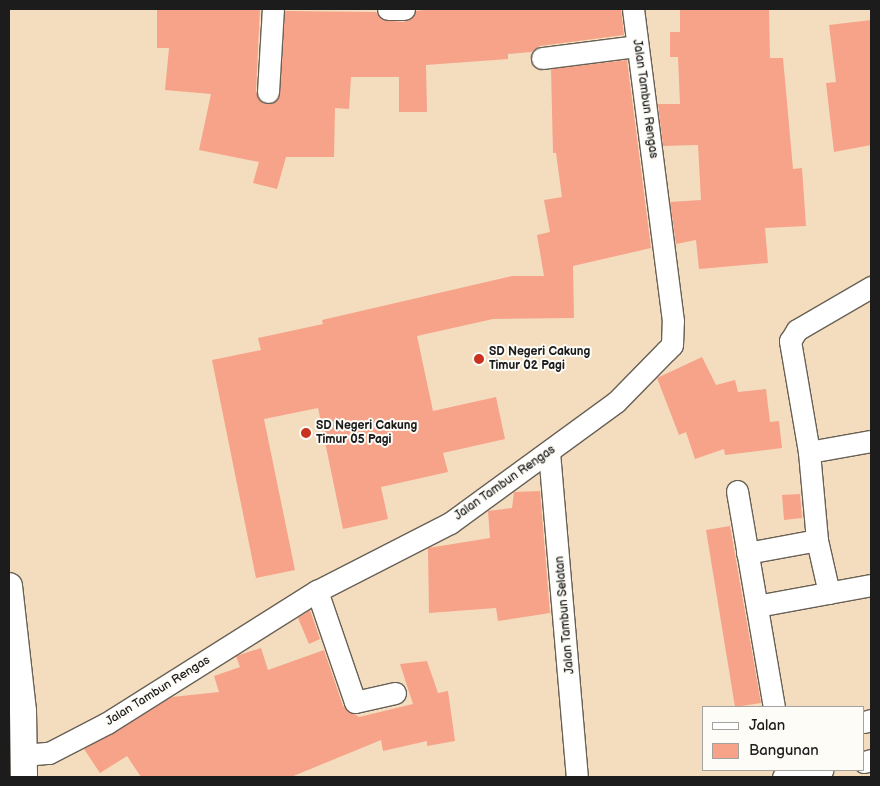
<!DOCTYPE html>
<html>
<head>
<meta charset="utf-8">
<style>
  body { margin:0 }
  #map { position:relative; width:880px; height:786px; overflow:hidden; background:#f4ddbf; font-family:"Balsamiq Sans",sans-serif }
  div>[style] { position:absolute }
  .building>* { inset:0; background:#f6a389 }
  .roads { filter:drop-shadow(1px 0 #686055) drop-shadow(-1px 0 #686055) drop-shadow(0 1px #686055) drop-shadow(0 -1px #686055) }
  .minor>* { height:21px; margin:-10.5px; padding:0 10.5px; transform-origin:10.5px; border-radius:10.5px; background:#fff }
  .tertiary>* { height:26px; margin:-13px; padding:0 13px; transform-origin:13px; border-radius:13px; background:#fff }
  .dots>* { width:14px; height:14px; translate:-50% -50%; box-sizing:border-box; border:2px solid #fdfcf7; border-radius:50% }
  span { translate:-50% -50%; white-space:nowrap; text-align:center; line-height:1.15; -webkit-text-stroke:4px #fdfcf7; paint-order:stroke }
  .street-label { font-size:12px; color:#1c1c1c }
  .poi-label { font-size:12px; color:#1c1c1c; font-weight:700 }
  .left { translate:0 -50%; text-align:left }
  .frame { position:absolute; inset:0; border:10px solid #1c1c1c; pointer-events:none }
  .legend { position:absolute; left:702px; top:706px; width:162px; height:65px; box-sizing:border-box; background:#fdfcf7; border:1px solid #a3a29f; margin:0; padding:6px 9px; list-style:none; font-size:15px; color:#1c1c1c }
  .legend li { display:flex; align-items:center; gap:10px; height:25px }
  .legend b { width:25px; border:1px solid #a3a29f }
</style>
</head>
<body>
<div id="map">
  <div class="building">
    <i style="clip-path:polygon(157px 9px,260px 9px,256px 91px,267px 104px,280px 93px,285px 11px,376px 12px,382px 20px,404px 22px,416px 11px,431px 9px,621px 9px,624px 35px,540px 46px,531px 52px,508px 54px,508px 59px,426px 65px,427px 112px,399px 112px,399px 77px,351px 77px,349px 109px,335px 108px,334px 157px,286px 157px,277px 189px,253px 183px,259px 162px,199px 150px,211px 94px,165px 90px,169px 48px,157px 48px)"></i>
    <i style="clip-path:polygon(680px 9px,769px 9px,770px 58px,783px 58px,793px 169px,802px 168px,806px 226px,765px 228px,768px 263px,699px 269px,696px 240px,676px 244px,670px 202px,701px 200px,698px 145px,663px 146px,658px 104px,680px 104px,678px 57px,670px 57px,670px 32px,680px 32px)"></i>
    <i style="clip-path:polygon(871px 20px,871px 145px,834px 152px,826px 83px,836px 82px,829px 25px)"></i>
    <i style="clip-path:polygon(627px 60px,651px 248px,573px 266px,574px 318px,493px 319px,417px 336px,433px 411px,496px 397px,505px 439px,443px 453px,448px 472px,381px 487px,388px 519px,343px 529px,318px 408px,264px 419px,295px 570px,256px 578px,212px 360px,261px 350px,258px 338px,323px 324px,322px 320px,512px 276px,544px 276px,537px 235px,550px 232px,544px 200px,562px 197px,556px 153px,553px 153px,551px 69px)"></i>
    <i style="clip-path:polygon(702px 357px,716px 385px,735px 380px,738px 392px,766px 389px,770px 422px,779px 421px,782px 448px,725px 455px,724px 449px,695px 459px,686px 432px,679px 435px,657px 378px)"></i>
    <i style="clip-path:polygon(540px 491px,550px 613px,498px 621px,496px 608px,429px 613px,428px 548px,490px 538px,488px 511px,512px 508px,514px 492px)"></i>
    <i style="clip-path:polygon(800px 494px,802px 518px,784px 520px,782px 495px)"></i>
    <i style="clip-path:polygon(730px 526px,761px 703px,735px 707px,706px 530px)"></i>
    <i style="clip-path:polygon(310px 610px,320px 639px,309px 644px,298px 618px)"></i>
    <i style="clip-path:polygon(261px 648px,268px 670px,324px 650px,343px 706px,359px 717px,413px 704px,400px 664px,427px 661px,438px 693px,448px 691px,455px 741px,427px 746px,427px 741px,383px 751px,381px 740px,291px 777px,141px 777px,127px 756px,100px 773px,84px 749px,172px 697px,219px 692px,214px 676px,240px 667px,236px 656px)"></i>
  </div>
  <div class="roads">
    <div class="minor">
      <i style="left:388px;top:9px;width:16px"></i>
      <i style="left:542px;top:58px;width:96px;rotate:-7.2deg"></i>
      <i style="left:268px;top:92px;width:83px;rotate:-86.6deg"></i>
      <i style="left:549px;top:452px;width:326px;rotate:85.1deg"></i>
      <i style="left:809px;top:452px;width:63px;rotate:-10.1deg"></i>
      <i style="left:737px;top:491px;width:219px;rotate:80.3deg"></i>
      <i style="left:747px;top:553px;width:71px;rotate:-10.5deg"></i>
      <i style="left:317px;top:591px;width:117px;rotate:71.1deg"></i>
      <i style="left:355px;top:702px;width:41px;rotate:-12.7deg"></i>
      <i style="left:829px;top:593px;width:54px;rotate:-102.8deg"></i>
      <i style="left:817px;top:540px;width:88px;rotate:-95.2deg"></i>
      <i style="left:809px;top:452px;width:113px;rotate:-99.7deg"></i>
      <i style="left:790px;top:341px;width:13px;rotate:-58deg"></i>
      <i style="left:797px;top:330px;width:86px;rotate:-30.2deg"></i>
      <i style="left:757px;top:606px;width:116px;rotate:-10.4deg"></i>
      <i style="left:864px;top:722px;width:7px;rotate:-16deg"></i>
      <i style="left:24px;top:755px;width:25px;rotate:-5deg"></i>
      <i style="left:49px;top:753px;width:65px;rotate:-27.3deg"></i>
      <i style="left:107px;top:723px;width:248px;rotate:-32.2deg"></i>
      <i style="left:317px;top:591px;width:149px;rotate:-27.1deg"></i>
      <i style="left:450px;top:523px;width:205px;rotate:-36.1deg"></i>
      <i style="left:616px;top:402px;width:71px;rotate:-45.6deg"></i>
      <i style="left:666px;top:351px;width:8px;rotate:-45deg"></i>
      <i style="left:672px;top:345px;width:24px;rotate:-88deg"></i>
      <i style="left:673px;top:321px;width:315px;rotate:-97.3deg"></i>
      <i style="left:864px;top:762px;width:7px;rotate:-16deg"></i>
      <i style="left:783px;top:777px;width:40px;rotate:-10deg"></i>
    </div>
    <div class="tertiary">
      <i style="left:9px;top:586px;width:126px;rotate:83.6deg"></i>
      <i style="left:23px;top:711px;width:66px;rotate:89.1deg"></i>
    </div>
  </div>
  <div class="dots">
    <i style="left:479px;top:359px;background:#c8321e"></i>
    <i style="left:306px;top:433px;background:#c8321e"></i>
  </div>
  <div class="street-label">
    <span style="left:645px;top:99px;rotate:82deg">Jalan Tambun Rengas</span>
    <span style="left:505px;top:483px;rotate:-35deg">Jalan Tambun Rengas</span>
    <span style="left:565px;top:615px;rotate:-95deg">Jalan Tambun Selatan</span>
    <span style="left:158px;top:691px;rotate:-32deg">Jalan Tambun Rengas</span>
  </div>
  <div class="poi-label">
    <span class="left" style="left:489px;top:359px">SD Negeri Cakung<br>Timur 02 Pagi</span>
    <span class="left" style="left:316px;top:433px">SD Negeri Cakung<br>Timur 05 Pagi</span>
  </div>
  <div class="frame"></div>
  <ul class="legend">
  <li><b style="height:6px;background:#fff"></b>Jalan</li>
  <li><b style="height:14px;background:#f6a389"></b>Bangunan</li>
  </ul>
</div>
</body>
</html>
